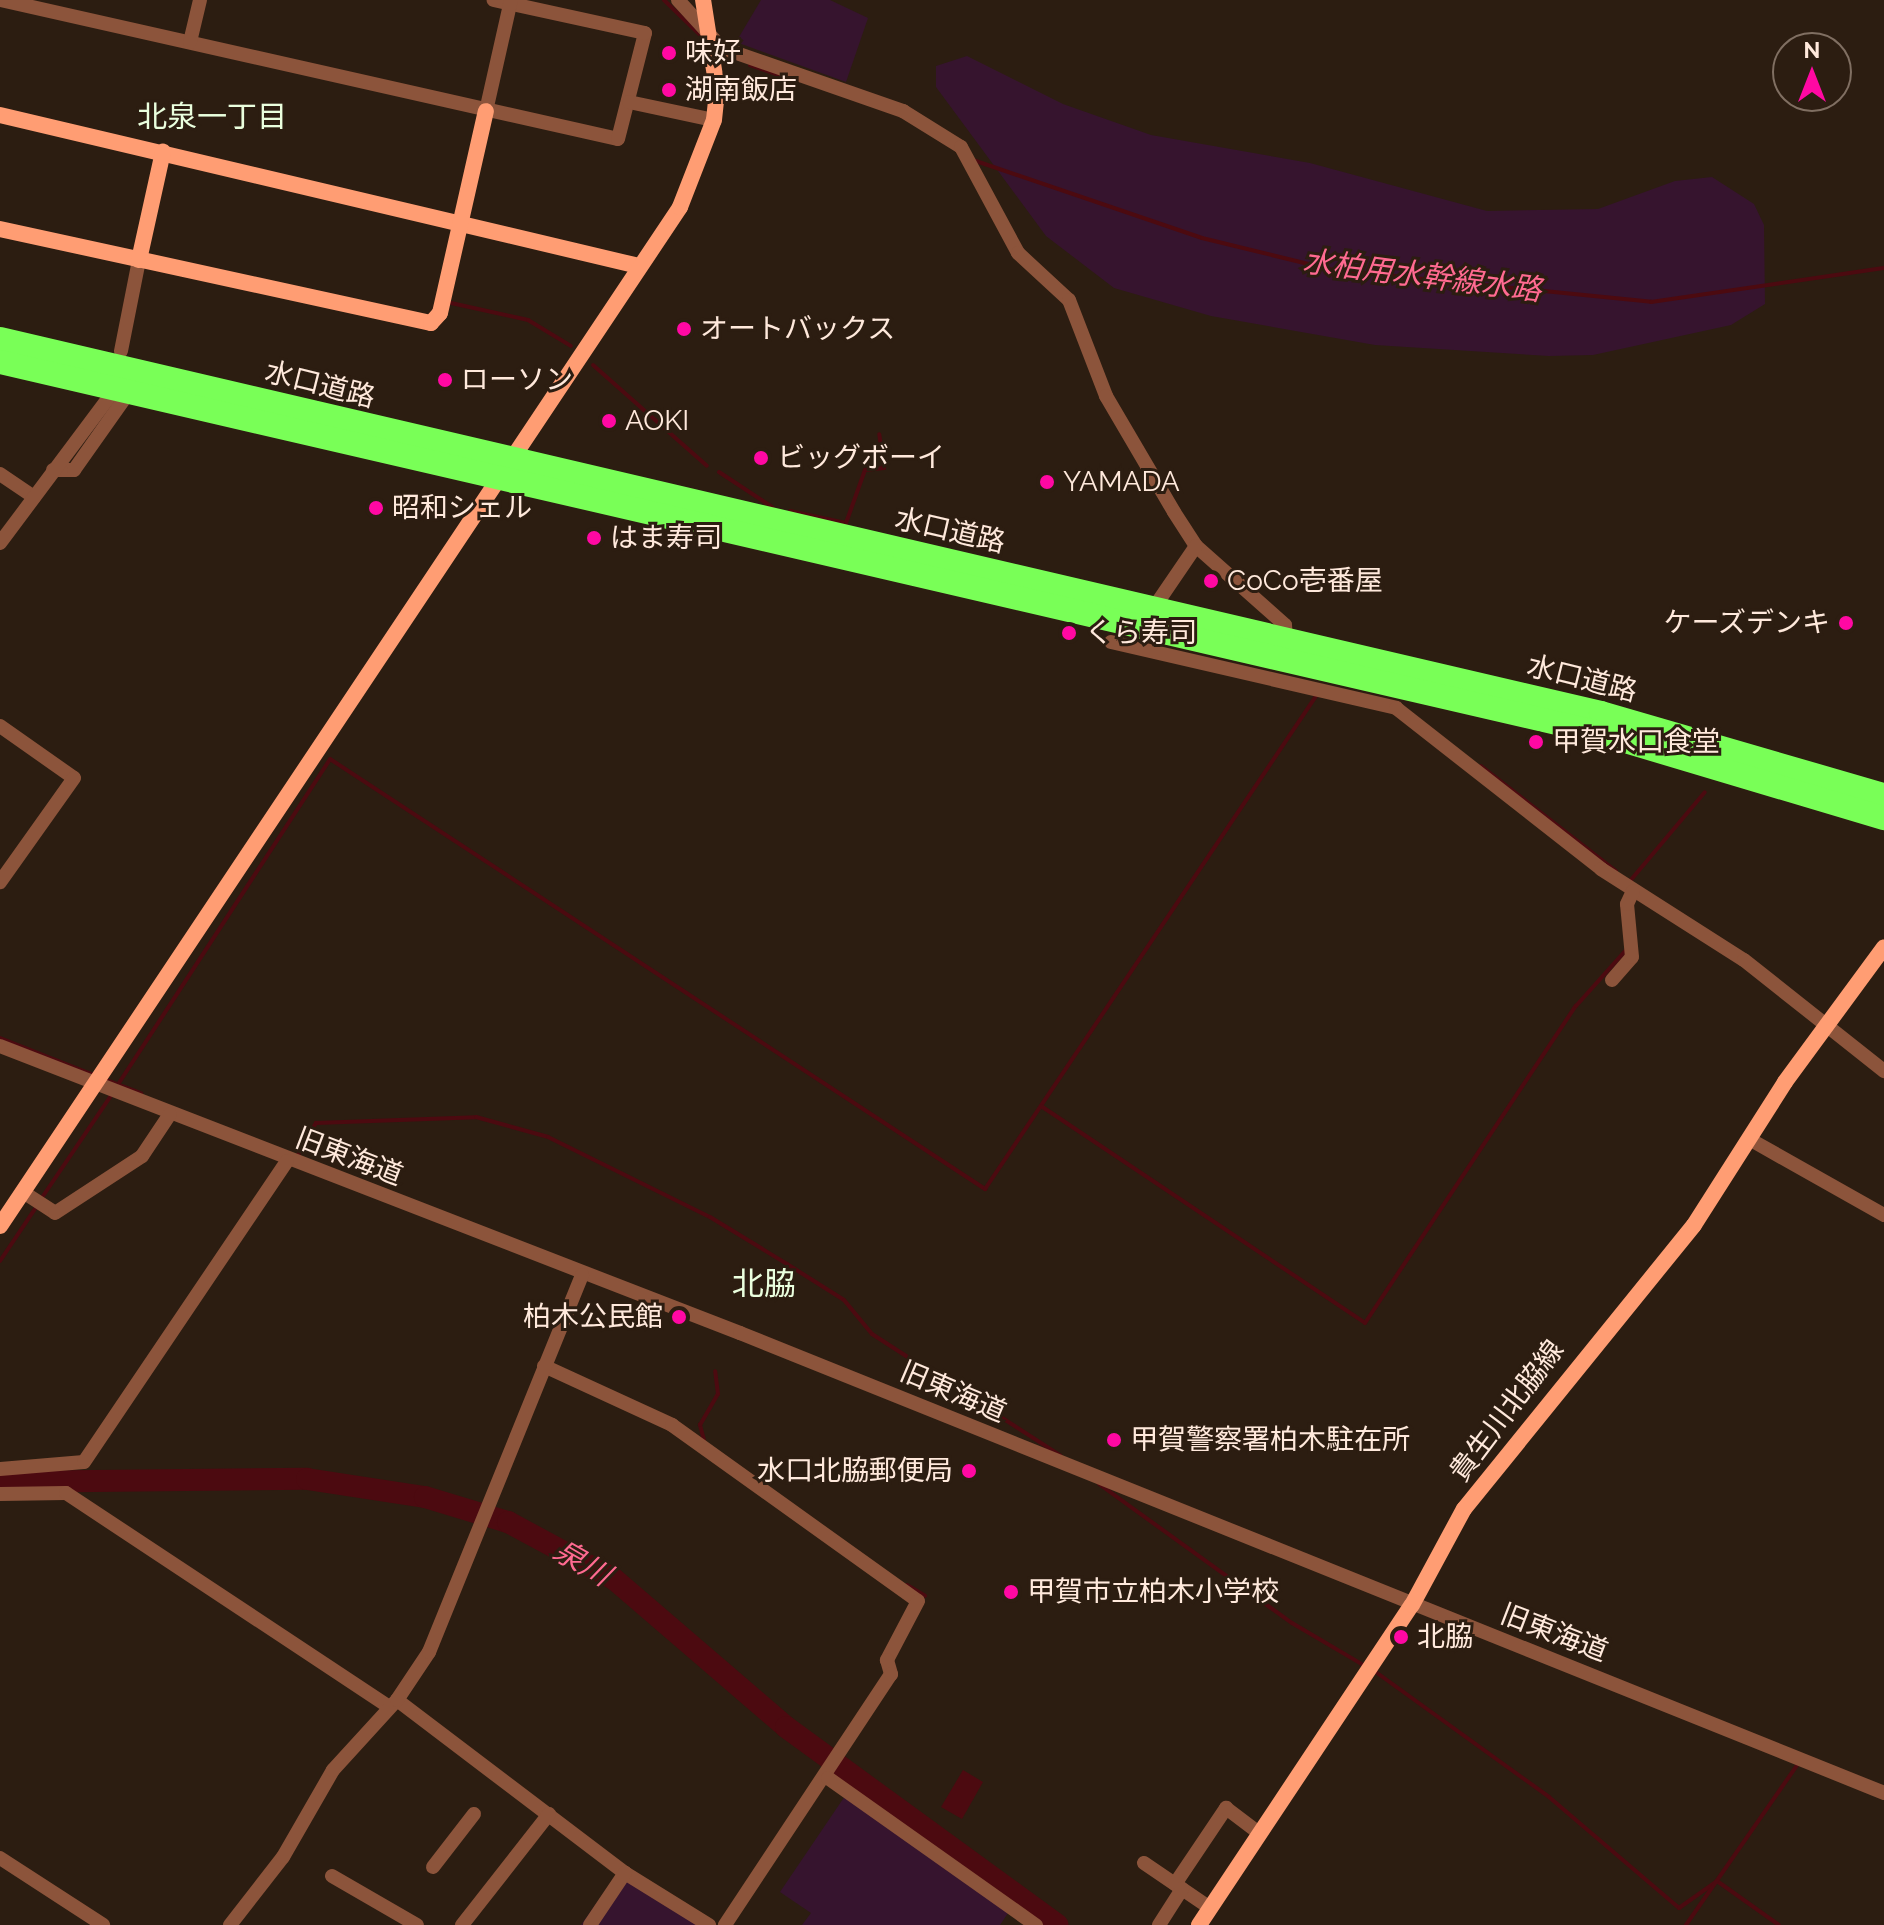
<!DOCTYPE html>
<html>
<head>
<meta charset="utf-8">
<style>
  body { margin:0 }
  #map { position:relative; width:1884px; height:1925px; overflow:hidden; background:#2c1d11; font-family:Raleway,"Noto Sans JP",sans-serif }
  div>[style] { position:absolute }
  .green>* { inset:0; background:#36142e }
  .water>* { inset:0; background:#4c0a10 }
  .stream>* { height:4px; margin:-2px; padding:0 2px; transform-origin:2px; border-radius:2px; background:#4c0a10 }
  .river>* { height:22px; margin:-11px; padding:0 11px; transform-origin:11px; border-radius:11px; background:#4c0a10 }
  .street>* { height:14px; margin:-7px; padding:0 7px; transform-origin:7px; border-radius:7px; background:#8c543b }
  .secondary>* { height:16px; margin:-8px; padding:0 8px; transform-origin:8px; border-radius:8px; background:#ff9d73 }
  .highway>* { height:24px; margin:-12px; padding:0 12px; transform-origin:12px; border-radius:12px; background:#79ff57 }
  .dots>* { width:22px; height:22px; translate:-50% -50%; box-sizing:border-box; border:4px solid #2c1d11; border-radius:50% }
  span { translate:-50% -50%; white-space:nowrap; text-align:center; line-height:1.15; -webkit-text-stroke:6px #2c1d11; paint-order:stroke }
  .poi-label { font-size:28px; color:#ffe9dc }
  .left { translate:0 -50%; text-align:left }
  .right { translate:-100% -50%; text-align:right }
  .street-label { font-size:28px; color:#ffe9dc }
  .neighbourhood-label { font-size:30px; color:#eaffde }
  .water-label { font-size:30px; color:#ff6a91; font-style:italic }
  .quarter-label { font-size:32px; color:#eaffde }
  .north { position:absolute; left:1772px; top:32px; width:80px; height:80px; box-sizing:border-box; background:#2c1d11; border:2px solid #806f62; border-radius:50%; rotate:0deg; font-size:22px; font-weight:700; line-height:32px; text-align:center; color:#ffe9dc }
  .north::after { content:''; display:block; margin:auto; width:28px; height:36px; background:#ff08a3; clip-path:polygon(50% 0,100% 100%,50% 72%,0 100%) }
</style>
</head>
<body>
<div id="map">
  <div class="green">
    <i style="clip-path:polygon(761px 0,830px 0,868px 18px,846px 82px,736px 42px)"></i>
    <i style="clip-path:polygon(967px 56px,1063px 104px,1151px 135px,1310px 163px,1487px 211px,1598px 209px,1675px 181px,1712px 177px,1754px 204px,1764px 225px,1765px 304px,1731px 325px,1593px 355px,1549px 356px,1375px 345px,1211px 316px,1114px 288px,1046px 236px,936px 87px,936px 66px)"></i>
    <i style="clip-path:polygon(845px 1796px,1008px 1913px,1000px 1925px,802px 1925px,811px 1913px,780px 1892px)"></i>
    <i style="clip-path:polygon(617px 1874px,702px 1925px,581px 1925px)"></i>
  </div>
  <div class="water">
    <i style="clip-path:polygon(963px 1770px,983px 1782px,962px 1819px,941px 1807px)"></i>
  </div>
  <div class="stream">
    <i style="left:664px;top:0;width:49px;rotate:44.2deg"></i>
    <i style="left:750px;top:65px;width:31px;rotate:19deg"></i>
    <i style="left:973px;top:160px;width:242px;rotate:18.8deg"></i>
    <i style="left:1202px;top:238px;width:135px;rotate:13.7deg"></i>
    <i style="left:1333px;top:270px;width:320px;rotate:5.7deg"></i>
    <i style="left:1651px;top:302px;width:235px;rotate:-8.3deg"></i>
    <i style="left:451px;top:303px;width:79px;rotate:12.4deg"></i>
    <i style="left:528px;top:320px;width:50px;rotate:31.2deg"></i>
    <i style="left:593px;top:365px;width:152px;rotate:41.5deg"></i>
    <i style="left:719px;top:472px;width:64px;rotate:33.4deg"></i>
    <i style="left:790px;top:511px;width:57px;rotate:12.1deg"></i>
    <i style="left:846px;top:523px;width:56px;rotate:-70.3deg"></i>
    <i style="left:865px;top:470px;width:19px;rotate:-6deg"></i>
    <i style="left:884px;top:468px;width:34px;rotate:-98deg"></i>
    <i style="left:1481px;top:766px;width:171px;rotate:37.9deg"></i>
    <i style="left:1630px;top:881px;width:116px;rotate:-49.9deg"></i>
    <i style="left:0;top:1038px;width:103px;rotate:21.6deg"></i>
    <i style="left:104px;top:1079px;width:40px;rotate:21deg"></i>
    <i style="left:117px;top:1086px;width:390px;rotate:-56.9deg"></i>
    <i style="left:330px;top:759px;width:784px;rotate:33.28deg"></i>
    <i style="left:985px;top:1189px;width:594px;rotate:-56.12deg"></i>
    <i style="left:1041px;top:1106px;width:390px;rotate:33.8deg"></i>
    <i style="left:1365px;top:1323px;width:381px;rotate:-56.4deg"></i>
    <i style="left:1576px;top:1006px;width:75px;rotate:-48.2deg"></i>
    <i style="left:297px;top:1157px;width:39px;rotate:-61deg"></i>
    <i style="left:316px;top:1123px;width:160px;rotate:-2.1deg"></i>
    <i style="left:476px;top:1117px;width:75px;rotate:15.5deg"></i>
    <i style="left:548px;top:1137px;width:181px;rotate:26.3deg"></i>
    <i style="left:710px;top:1217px;width:90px;rotate:31.4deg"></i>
    <i style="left:787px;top:1264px;width:67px;rotate:32.3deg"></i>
    <i style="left:844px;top:1300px;width:44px;rotate:50.5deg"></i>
    <i style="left:872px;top:1334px;width:224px;rotate:32.8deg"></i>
    <i style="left:41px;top:1199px;width:127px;rotate:-55.9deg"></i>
    <i style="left:0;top:1261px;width:66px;rotate:-56.1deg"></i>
    <i style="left:704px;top:1440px;width:16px;rotate:-105deg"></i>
    <i style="left:700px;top:1425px;width:36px;rotate:-60deg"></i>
    <i style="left:718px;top:1394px;width:23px;rotate:-97deg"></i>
    <i style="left:1099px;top:1484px;width:238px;rotate:35.8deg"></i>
    <i style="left:1292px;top:1623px;width:85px;rotate:30.5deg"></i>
    <i style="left:907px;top:1585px;width:21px;rotate:31deg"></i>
    <i style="left:1373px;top:1670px;width:217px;rotate:35.8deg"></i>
    <i style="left:1549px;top:1797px;width:171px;rotate:40.5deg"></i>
    <i style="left:1679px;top:1908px;width:47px;rotate:-35.4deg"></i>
    <i style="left:1717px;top:1881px;width:76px;rotate:35.4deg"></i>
    <i style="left:1686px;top:1925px;width:196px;rotate:-55.2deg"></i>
  </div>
  <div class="river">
    <i style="left:0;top:1482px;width:307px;rotate:-0.6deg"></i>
    <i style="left:307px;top:1479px;width:119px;rotate:8.7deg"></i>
    <i style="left:425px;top:1497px;width:87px;rotate:16.8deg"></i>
    <i style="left:508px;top:1522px;width:120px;rotate:28.3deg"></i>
    <i style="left:614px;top:1579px;width:227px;rotate:40.7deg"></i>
    <i style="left:786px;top:1727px;width:336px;rotate:36.1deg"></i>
  </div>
  <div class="street">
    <i style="left:1px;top:0;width:632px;rotate:12.7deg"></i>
    <i style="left:618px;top:139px;width:109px;rotate:-75.7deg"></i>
    <i style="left:645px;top:33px;width:155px;rotate:-167.7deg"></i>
    <i style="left:678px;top:0;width:65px;rotate:47.5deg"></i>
    <i style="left:722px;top:48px;width:192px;rotate:19.2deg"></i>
    <i style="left:903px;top:111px;width:68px;rotate:31.8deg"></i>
    <i style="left:961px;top:147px;width:120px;rotate:61.7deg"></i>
    <i style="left:1018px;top:253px;width:69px;rotate:42.7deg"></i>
    <i style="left:1069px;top:300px;width:103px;rotate:68.9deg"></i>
    <i style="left:1106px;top:396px;width:134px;rotate:59.6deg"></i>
    <i style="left:1174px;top:512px;width:40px;rotate:57.1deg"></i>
    <i style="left:1196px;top:546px;width:119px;rotate:41.6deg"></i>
    <i style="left:1285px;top:625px;width:14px;rotate:86deg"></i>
    <i style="left:190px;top:42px;width:43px;rotate:-76.6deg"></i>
    <i style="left:629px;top:102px;width:87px;rotate:12deg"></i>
    <i style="left:486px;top:111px;width:114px;rotate:-77.3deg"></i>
    <i style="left:121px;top:351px;width:93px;rotate:-78.8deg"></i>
    <i style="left:53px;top:470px;width:21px"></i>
    <i style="left:74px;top:470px;width:95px;rotate:-54.8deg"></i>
    <i style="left:0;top:474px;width:41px;rotate:34.1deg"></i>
    <i style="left:0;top:543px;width:179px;rotate:-53.2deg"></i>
    <i style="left:1151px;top:612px;width:80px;rotate:-55.7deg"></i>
    <i style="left:1111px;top:642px;width:293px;rotate:13deg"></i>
    <i style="left:1396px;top:708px;width:261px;rotate:38.1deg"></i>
    <i style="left:1601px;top:869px;width:169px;rotate:32.5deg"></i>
    <i style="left:1744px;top:960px;width:179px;rotate:38.4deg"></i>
    <i style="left:0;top:726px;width:90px;rotate:35.1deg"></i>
    <i style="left:74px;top:778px;width:128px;rotate:125.4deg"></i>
    <i style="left:1612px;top:980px;width:30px;rotate:-49deg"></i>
    <i style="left:1632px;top:957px;width:53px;rotate:-95.4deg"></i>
    <i style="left:1627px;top:904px;width:14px;rotate:-65deg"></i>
    <i style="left:0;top:1046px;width:794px;rotate:21.2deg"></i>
    <i style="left:740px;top:1333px;width:1233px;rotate:21.9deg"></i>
    <i style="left:1751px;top:1140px;width:153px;rotate:29.4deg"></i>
    <i style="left:23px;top:1192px;width:38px;rotate:33deg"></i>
    <i style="left:55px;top:1213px;width:104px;rotate:-33.2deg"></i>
    <i style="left:142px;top:1156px;width:50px;rotate:-56.3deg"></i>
    <i style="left:544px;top:1366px;width:141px;rotate:24.7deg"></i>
    <i style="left:672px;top:1425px;width:302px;rotate:35.6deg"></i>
    <i style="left:918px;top:1601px;width:67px;rotate:117.7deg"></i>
    <i style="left:887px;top:1660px;width:15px;rotate:74deg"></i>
    <i style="left:891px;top:1674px;width:301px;rotate:123.5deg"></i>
    <i style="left:0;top:1469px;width:84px;rotate:-4.8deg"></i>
    <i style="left:84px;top:1462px;width:363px;rotate:-56deg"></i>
    <i style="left:0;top:1494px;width:66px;rotate:-0.9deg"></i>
    <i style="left:66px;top:1493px;width:387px;rotate:33.5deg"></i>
    <i style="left:397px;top:1700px;width:286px;rotate:37.2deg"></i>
    <i style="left:625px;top:1873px;width:99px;rotate:31.8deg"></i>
    <i style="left:828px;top:1778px;width:255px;rotate:35.3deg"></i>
    <i style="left:0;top:1858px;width:123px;rotate:33deg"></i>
    <i style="left:1144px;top:1863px;width:80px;rotate:34.3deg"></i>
    <i style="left:433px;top:1867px;width:67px;rotate:-52.3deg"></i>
    <i style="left:332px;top:1876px;width:98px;rotate:30deg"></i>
    <i style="left:1175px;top:1884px;width:92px;rotate:-56.1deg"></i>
    <i style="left:1226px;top:1808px;width:41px;rotate:37.1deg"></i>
    <i style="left:230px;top:1925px;width:86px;rotate:-52.1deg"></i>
    <i style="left:283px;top:1857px;width:100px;rotate:-60.1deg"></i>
    <i style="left:333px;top:1770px;width:95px;rotate:-47.6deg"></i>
    <i style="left:397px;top:1700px;width:58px;rotate:-56.3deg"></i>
    <i style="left:429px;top:1652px;width:407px;rotate:-67.9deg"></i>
    <i style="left:462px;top:1925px;width:141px;rotate:-51.9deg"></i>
    <i style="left:590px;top:1925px;width:63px;rotate:-56.1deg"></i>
    <i style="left:1159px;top:1925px;width:43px;rotate:-57.4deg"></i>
  </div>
  <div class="secondary">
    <i style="left:0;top:115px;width:657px;rotate:13.3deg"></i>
    <i style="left:0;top:229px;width:441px;rotate:12.3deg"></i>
    <i style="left:431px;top:323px;width:13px;rotate:-48deg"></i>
    <i style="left:440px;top:313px;width:207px;rotate:-77.2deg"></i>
    <i style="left:139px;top:260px;width:111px;rotate:-77.5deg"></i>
    <i style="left:0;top:1226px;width:1225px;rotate:-56.28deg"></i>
    <i style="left:680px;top:207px;width:93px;rotate:-68.7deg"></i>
    <i style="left:714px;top:120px;width:31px;rotate:-84deg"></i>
    <i style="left:717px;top:89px;width:90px;rotate:-98.9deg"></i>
    <i style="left:1199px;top:1925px;width:384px;rotate:-56.4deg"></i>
    <i style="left:1412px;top:1605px;width:109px;rotate:-61.6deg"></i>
    <i style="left:1464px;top:1509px;width:365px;rotate:-51deg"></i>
    <i style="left:1694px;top:1225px;width:169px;rotate:-57.5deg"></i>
    <i style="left:1785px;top:1082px;width:167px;rotate:-53.7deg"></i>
  </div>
  <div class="highway">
    <i style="left:0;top:339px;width:1644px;rotate:13.15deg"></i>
    <i style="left:1601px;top:713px;width:295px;rotate:16.2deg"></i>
    <i style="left:0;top:362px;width:1637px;rotate:13.06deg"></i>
    <i style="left:1595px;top:732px;width:302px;rotate:16.6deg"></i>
  </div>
  <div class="dots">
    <i style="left:669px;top:53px;background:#ff08a3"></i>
    <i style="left:669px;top:90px;background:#ff08a3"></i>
    <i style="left:684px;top:329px;background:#ff08a3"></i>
    <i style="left:445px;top:380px;background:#ff08a3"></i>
    <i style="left:609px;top:421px;background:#ff08a3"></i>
    <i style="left:761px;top:458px;background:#ff08a3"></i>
    <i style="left:1047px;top:482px;background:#ff08a3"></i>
    <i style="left:376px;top:508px;background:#ff08a3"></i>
    <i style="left:594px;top:538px;background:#ff08a3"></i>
    <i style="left:1211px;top:581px;background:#ff08a3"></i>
    <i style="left:1846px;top:623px;background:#ff08a3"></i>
    <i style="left:1069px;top:633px;background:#ff08a3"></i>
    <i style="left:1536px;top:742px;background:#ff08a3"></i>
    <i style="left:679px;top:1317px;background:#ff08a3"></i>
    <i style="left:1114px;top:1440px;background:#ff08a3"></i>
    <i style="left:969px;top:1471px;background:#ff08a3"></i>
    <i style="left:1011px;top:1592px;background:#ff08a3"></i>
    <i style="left:1401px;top:1637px;background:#ff08a3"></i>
  </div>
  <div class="poi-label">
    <span class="left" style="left:685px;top:53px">味好</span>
    <span class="left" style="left:685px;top:90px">湖南飯店</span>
    <span class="left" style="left:700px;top:329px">オートバックス</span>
    <span class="left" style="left:461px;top:380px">ローソン</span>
    <span class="left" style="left:625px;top:421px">AOKI</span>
    <span class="left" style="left:777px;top:458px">ビッグボーイ</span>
    <span class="left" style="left:1063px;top:482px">YAMADA</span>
    <span class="left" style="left:392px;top:508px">昭和シェル</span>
    <span class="left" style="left:610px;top:538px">はま寿司</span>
    <span class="left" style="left:1227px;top:581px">CoCo壱番屋</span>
    <span class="right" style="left:1830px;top:623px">ケーズデンキ</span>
    <span class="left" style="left:1085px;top:633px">くら寿司</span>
    <span class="left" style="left:1552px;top:742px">甲賀水口食堂</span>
    <span class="right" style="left:663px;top:1317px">柏木公民館</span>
    <span class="left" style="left:1130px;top:1440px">甲賀警察署柏木駐在所</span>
    <span class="right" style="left:953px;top:1471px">水口北脇郵便局</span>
    <span class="left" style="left:1027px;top:1592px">甲賀市立柏木小学校</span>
    <span class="left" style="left:1417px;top:1637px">北脇</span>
  </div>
  <div class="street-label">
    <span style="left:320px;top:385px;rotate:14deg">水口道路</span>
    <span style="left:950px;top:531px;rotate:13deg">水口道路</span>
    <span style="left:1582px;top:679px;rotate:14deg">水口道路</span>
    <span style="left:349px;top:1157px;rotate:21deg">旧東海道</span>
    <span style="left:953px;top:1392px;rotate:23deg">旧東海道</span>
    <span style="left:1507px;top:1411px;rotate:-53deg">貴生川北脇線</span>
    <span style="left:1554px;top:1633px;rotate:21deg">旧東海道</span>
  </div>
  <div class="neighbourhood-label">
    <span style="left:212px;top:117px">北泉一丁目</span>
  </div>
  <div class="water-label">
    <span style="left:1422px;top:276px;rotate:7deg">水柏用水幹線水路</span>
    <span style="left:582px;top:1563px;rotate:30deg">泉川</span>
  </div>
  <div class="quarter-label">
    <span style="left:764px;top:1284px">北脇</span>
  </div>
  <div class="north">N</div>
</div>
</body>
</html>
